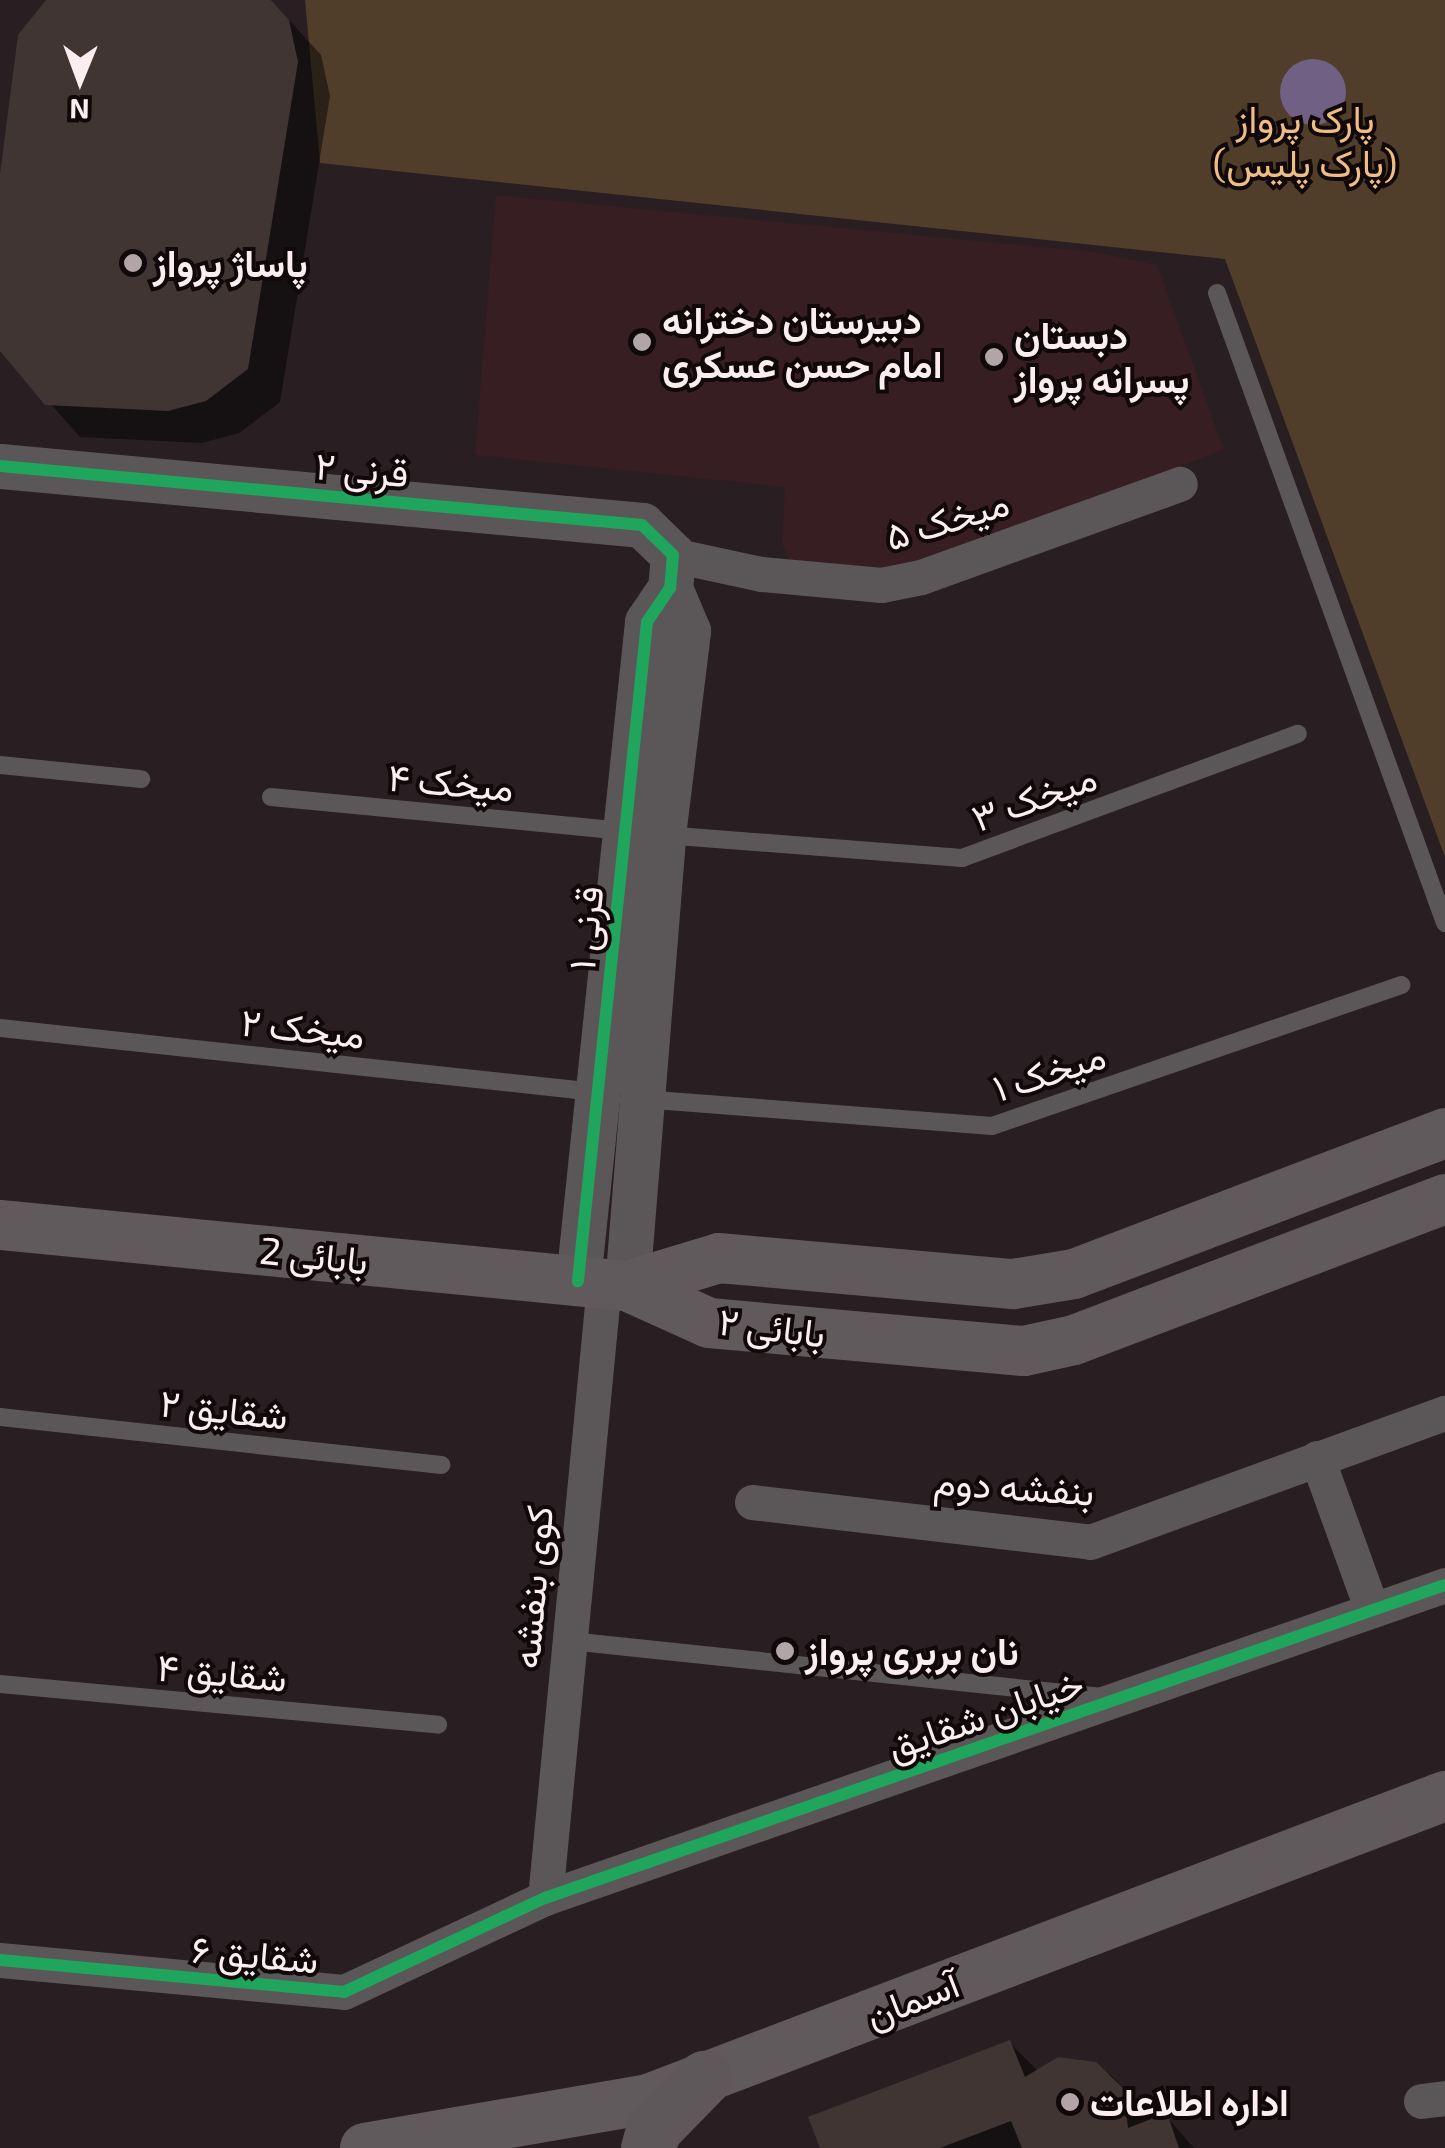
<!DOCTYPE html>
<html>
<head>
<meta charset="utf-8">
<style>
  body { margin:0 }
  #map { position:relative; width:1445px; height:2148px; overflow:hidden; background:#291e21; font-family:"Exo 2",Vazirmatn,sans-serif }
  div>[style] { position:absolute }
  .built>* { inset:0; background:#361e23 }
  .green>* { inset:0; background:#503e2b }
  .water>* { inset:0; background:#706083 }
  .round { border-radius:50% }
  .shadow>* { inset:0; background:#0007 }
  .building>* { inset:0; background:#413533 }
  .service>* { height:18px; margin:-9px; padding:0 9px; transform-origin:9px; border-radius:9px; background:#5b5759 }
  .minor>* { height:35px; margin:-17.5px; padding:0 17.5px; transform-origin:17.5px; border-radius:17.5px; background:#5b5759 }
  .tertiary>* { height:45px; margin:-22.5px; padding:0 22.5px; transform-origin:22.5px; border-radius:22.5px; background:#5b5759 }
  .secondary>* { height:50px; margin:-25px; padding:0 25px; transform-origin:25px; border-radius:25px; background:#605a5c }
  .primary>* { height:55px; margin:-27.5px; padding:0 27.5px; transform-origin:27.5px; border-radius:27.5px; background:#5f585a }
  .cycleway>* { height:12px; margin:-6px; padding:0 6px; transform-origin:6px; border-radius:6px; background:#20a55d }
  .dots>* { width:28px; height:28px; translate:-50% -50%; box-sizing:border-box; border:5px solid #100809; border-radius:50% }
  span { translate:-50% -50%; white-space:nowrap; text-align:center; line-height:1.15; -webkit-text-stroke:8px #100809; paint-order:stroke }
  .park-label { font-size:38px; color:#eebe86 }
  .poi-label { font-size:38px; color:#fceef0; font-weight:700 }
  .left { translate:0 -50%; text-align:left }
  .street-label { font-size:38px; color:#fceef0 }
  .north { position:absolute; left:30px; top:30px; width:100px; height:100px; -webkit-text-stroke:8px #100809; paint-order:stroke; rotate:181deg; font-size:28px; font-weight:700; line-height:40px; text-align:center; color:#fceef0 }
  .north::after { content:''; display:block; margin:auto; width:35px; height:45px; background:#fceef0; clip-path:polygon(50% 0,100% 100%,50% 72%,0 100%) }
</style>
</head>
<body>
<div id="map">
  <div class="built">
    <i style="clip-path:polygon(496px 195px,1095px 252px,1157px 265px,1224px 450px,896px 571px,790px 561px,782px 544px,785px 487px,475px 455px)"></i>
  </div>
  <div class="green">
    <i style="clip-path:polygon(305px 0,1445px 0,1445px 857px,1225px 259px,320px 163px)"></i>
  </div>
  <div class="water">
    <i class="round" style="left:1280px;top:59px;width:66px;height:66px"></i>
  </div>
  <div class="shadow">
    <i style="clip-path:polygon(50px 0,271px 0,321px 55px,330px 96px,280px 402px,239px 433px,202px 443px,80px 437px,0 347px,0 193px)"></i>
    <i style="clip-path:polygon(1010px 2043px,1037px 2070px,1077px 2059px,1111px 2075px,1153px 2121px,1166px 2116px,1194px 2148px,822px 2148px)"></i>
  </div>
  <div class="building">
    <i style="clip-path:polygon(46px 0,271px 0,289px 20px,298px 62px,248px 369px,206px 401px,168px 411px,45px 405px,0 351px,0 174px,18px 35px)"></i>
    <i style="clip-path:polygon(1010px 2040px,1025px 2077px,1058px 2057px,1096px 2062px,1124px 2089px,1128px 2128px,1167px 2113px,1179px 2148px,1022px 2148px,1011px 2121px,940px 2148px,820px 2148px,808px 2117px)"></i>
  </div>
  <div class="service">
    <i style="left:1217px;top:293px;width:670px;rotate:70.1deg"></i>
    <i style="left:0;top:765px;width:142px;rotate:5.7deg"></i>
    <i style="left:271px;top:797px;width:354px;rotate:5.5deg"></i>
    <i style="left:664px;top:835px;width:299px;rotate:4.4deg"></i>
    <i style="left:962px;top:858px;width:358px;rotate:-20.3deg"></i>
    <i style="left:0;top:1028px;width:599px;rotate:6.13deg"></i>
    <i style="left:642px;top:1099px;width:351px;rotate:4.4deg"></i>
    <i style="left:992px;top:1126px;width:433px;rotate:-19deg"></i>
    <i style="left:0;top:1417px;width:444px;rotate:6.2deg"></i>
    <i style="left:570px;top:1641px;width:535px;rotate:6.01deg"></i>
    <i style="left:0;top:1684px;width:440px;rotate:5.3deg"></i>
  </div>
  <div class="minor">
    <i style="left:673px;top:555px;width:90px;rotate:12.2deg"></i>
    <i style="left:761px;top:574px;width:121px;rotate:5.2deg"></i>
    <i style="left:881px;top:585px;width:41px;rotate:-11.3deg"></i>
    <i style="left:921px;top:577px;width:275px;rotate:-19.8deg"></i>
    <i style="left:1317px;top:1458px;width:162px;rotate:70.1deg"></i>
    <i style="left:752px;top:1502px;width:340px;rotate:6.7deg"></i>
    <i style="left:1090px;top:1542px;width:378px;rotate:-20deg"></i>
    <i style="left:545px;top:1898px;width:617px;rotate:-84.51deg"></i>
    <i style="left:0;top:1960px;width:345px;rotate:5.3deg"></i>
    <i style="left:344px;top:1992px;width:222px;rotate:-25.1deg"></i>
    <i style="left:545px;top:1898px;width:953px;rotate:-19.18deg"></i>
    <i style="left:1421px;top:2101px;width:24px;rotate:-7deg"></i>
  </div>
  <div class="tertiary">
    <i style="left:0;top:466px;width:645px;rotate:5.25deg"></i>
    <i style="left:642px;top:525px;width:43px;rotate:44.1deg"></i>
    <i style="left:673px;top:555px;width:33px;rotate:95deg"></i>
    <i style="left:670px;top:588px;width:41px;rotate:124.1deg"></i>
    <i style="left:647px;top:622px;width:663px;rotate:95.98deg"></i>
    <i style="left:627px;top:1286px;width:452px;rotate:-85.4deg"></i>
    <i style="left:663px;top:835px;width:206px;rotate:-83deg"></i>
    <i style="left:688px;top:631px;width:47px;rotate:-112.7deg"></i>
  </div>
  <div class="secondary">
    <i style="left:0;top:1225px;width:630px;rotate:5.56deg"></i>
    <i style="left:627px;top:1286px;width:90px;rotate:24.3deg"></i>
    <i style="left:709px;top:1323px;width:316px;rotate:5.1deg"></i>
    <i style="left:1024px;top:1351px;width:51px;rotate:-12.4deg"></i>
    <i style="left:1074px;top:1340px;width:397px;rotate:-20.8deg"></i>
    <i style="left:627px;top:1286px;width:96px;rotate:-16.9deg"></i>
    <i style="left:719px;top:1258px;width:295px;rotate:5.1deg"></i>
    <i style="left:1013px;top:1284px;width:62px;rotate:-9.3deg"></i>
    <i style="left:1074px;top:1274px;width:397px;rotate:-20.8deg"></i>
    <i style="left:365px;top:2148px;width:287px;rotate:-9.8deg"></i>
    <i style="left:648px;top:2099px;width:853px;rotate:-20.82deg"></i>
  </div>
  <div class="primary">
    <i style="left:648px;top:2148px;width:19px;rotate:-74deg"></i>
    <i style="left:653px;top:2130px;width:73px;rotate:-45.6deg"></i>
  </div>
  <div class="cycleway">
    <i style="left:0;top:466px;width:645px;rotate:5.25deg"></i>
    <i style="left:642px;top:525px;width:43px;rotate:44.1deg"></i>
    <i style="left:673px;top:555px;width:33px;rotate:95deg"></i>
    <i style="left:670px;top:588px;width:41px;rotate:124.1deg"></i>
    <i style="left:647px;top:622px;width:663px;rotate:95.98deg"></i>
    <i style="left:0;top:1960px;width:345px;rotate:5.3deg"></i>
    <i style="left:344px;top:1992px;width:222px;rotate:-25.1deg"></i>
    <i style="left:545px;top:1898px;width:953px;rotate:-19.18deg"></i>
  </div>
  <div class="dots">
    <i style="left:133px;top:263px;background:#b2a5a8"></i>
    <i style="left:642px;top:342px;background:#b2a5a8"></i>
    <i style="left:994px;top:357px;background:#b2a5a8"></i>
    <i style="left:785px;top:1651px;background:#b2a5a8"></i>
    <i style="left:1070px;top:2102px;background:#b2a5a8"></i>
  </div>
  <div class="park-label">
    <span style="left:1305px;top:141px">پارک پرواز<br>(پارک پلیس)</span>
  </div>
  <div class="poi-label">
    <span class="left" style="left:153px;top:263px">پاساژ پرواز</span>
    <span class="left" style="left:662px;top:342px">دبیرستان دخترانه<br>امام حسن عسکری</span>
    <span class="left" style="left:1014px;top:357px">دبستان<br>پسرانه پرواز</span>
    <span class="left" style="left:805px;top:1651px">نان بربری پرواز</span>
    <span class="left" style="left:1090px;top:2102px">اداره اطلاعات</span>
  </div>
  <div class="street-label">
    <span style="left:362px;top:469px;rotate:5deg">قرنی ۲</span>
    <span style="left:947px;top:519px;rotate:-17deg">میخک ۵</span>
    <span style="left:451px;top:782px;rotate:5deg">میخک ۴</span>
    <span style="left:1034px;top:797px;rotate:-20deg">میخک ۳</span>
    <span style="left:585px;top:928px;rotate:-84deg">قرنی ۱</span>
    <span style="left:303px;top:1028px;rotate:6deg">میخک ۲</span>
    <span style="left:1049px;top:1071px;rotate:-18deg">میخک ۱</span>
    <span style="left:314px;top:1255px;rotate:6deg">بابائی 2</span>
    <span style="left:772px;top:1327px;rotate:7deg">بابائی ۲</span>
    <span style="left:224px;top:1409px;rotate:6deg">شقایق ۲</span>
    <span style="left:1014px;top:1486px;rotate:4deg">بنفشه دوم</span>
    <span style="left:532px;top:1587px;rotate:-85deg">کوی بنفشه</span>
    <span style="left:222px;top:1672px;rotate:5deg">شقایق ۴</span>
    <span style="left:985px;top:1714px;rotate:-19deg">خیابان شقایق</span>
    <span style="left:255px;top:1954px;rotate:5deg">شقایق ۶</span>
    <span style="left:912px;top:1999px;rotate:-21deg">آسمان</span>
  </div>
  <div class="north">N</div>
</div>
</body>
</html>
